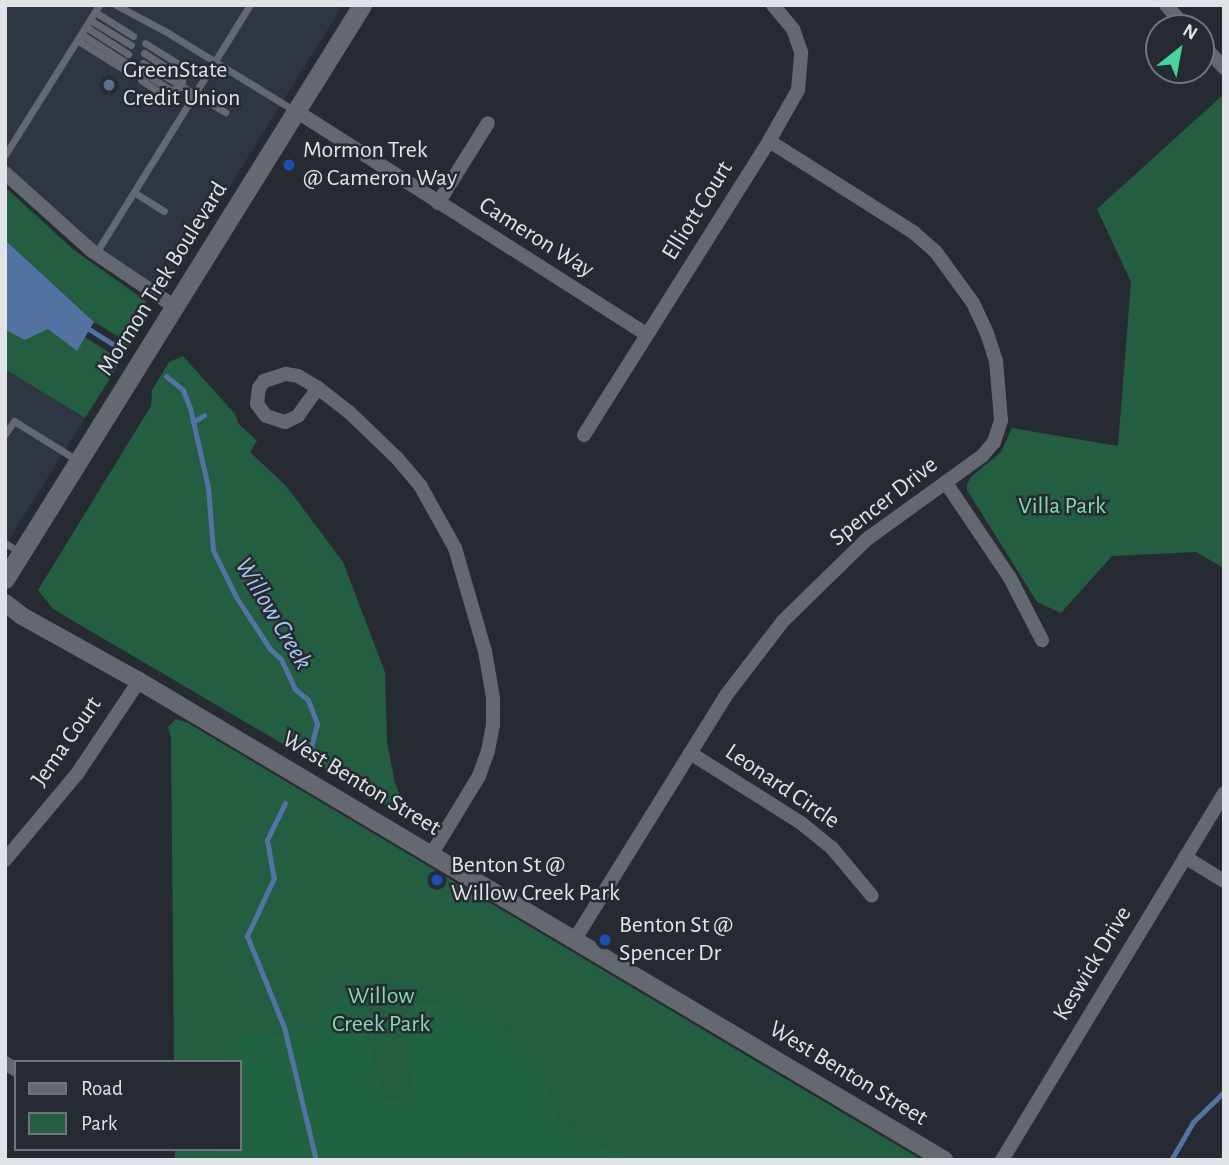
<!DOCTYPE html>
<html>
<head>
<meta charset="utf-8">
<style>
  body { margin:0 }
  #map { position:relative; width:1229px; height:1165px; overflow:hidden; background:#262a32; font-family:"Alegreya Sans",sans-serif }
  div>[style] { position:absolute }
  .built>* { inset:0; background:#2f3643 }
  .green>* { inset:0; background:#235e42 }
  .forest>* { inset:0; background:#216243 }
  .water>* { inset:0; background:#5373a3 }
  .stream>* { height:5px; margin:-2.5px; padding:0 2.5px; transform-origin:2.5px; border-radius:2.5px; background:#5373a3 }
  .service>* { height:7px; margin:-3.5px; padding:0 3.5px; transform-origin:3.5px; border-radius:3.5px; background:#636871 }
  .minor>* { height:14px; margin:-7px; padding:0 7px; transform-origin:7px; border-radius:7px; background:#636871 }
  .tertiary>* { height:18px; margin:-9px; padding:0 9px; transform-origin:9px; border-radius:9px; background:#636871 }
  .secondary>* { height:19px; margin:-9.5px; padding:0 9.5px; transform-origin:9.5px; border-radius:9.5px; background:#636871 }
  .dots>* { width:19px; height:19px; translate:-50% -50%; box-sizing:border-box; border:4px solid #262a32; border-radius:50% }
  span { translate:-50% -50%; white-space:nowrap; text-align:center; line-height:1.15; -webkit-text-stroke:5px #262a32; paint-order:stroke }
  .poi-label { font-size:24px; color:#e0e3e8 }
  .left { translate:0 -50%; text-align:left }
  .street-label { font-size:24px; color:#e0e3e8 }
  .park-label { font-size:24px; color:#80ddac }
  .water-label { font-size:26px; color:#aac7f2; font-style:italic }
  .frame { position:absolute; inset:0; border:7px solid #e0e3e8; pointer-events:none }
  .legend { position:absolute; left:14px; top:1060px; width:228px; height:91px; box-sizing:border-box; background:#262a32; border:2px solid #70747b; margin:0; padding:9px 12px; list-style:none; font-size:21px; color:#e0e3e8 }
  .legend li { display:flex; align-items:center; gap:14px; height:35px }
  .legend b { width:35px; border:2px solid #70747b }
  .north { position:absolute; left:1145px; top:14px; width:70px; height:70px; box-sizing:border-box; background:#262a32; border:2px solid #70747b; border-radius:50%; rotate:31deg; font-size:19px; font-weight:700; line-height:28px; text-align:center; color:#e0e3e8 }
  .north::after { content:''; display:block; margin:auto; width:24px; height:32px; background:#47d49e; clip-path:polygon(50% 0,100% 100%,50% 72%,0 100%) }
</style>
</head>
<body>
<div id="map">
  <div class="built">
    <i style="clip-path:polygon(5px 5px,343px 5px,160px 298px,5px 173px)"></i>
    <i style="clip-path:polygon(5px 369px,85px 418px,5px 546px)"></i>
  </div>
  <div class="green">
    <i style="clip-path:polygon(1224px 94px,1224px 568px,1196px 552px,1112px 556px,1061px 613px,1037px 602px,967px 490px,967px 484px,971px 477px,1001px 452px,1012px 428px,1118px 446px,1131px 282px,1097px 209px)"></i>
    <i style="clip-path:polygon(5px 187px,74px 250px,146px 301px,148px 318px,85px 418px,5px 369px,5px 330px,25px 340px,48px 329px,77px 350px,85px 337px,110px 353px,119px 337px,94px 322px,5px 240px)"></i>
    <i style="clip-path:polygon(183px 356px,234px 413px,239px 424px,257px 441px,250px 452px,287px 487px,343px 562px,385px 672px,387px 742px,395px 783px,409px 818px,53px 609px,38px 590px,151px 406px,152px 390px,169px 362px)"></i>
    <i style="clip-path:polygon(176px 719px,188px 723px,922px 1160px,175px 1160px,175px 1149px,240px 1149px,240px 1062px,174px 1062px,171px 738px,168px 727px)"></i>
  </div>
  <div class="forest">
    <i style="clip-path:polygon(348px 999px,360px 1010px,384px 1098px,395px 1100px,414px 1088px,410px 1073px,410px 1038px,416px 1004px,450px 1002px,518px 1039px,540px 1070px,556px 1119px,587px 1141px,632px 1160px,488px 1160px,473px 1152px,458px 1153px,455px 1160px,222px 1160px,222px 1149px,240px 1149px,240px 1062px,224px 1062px,226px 1047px,244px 1031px,307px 1038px,324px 1009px)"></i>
  </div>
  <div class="water">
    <i style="clip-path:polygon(5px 240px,94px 322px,77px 351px,48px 329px,25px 340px,5px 330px)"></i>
  </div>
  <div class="stream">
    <i style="left:84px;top:326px;width:36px;rotate:32deg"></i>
    <i style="left:166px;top:376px;width:22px;rotate:39deg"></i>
    <i style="left:183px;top:390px;width:19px;rotate:69deg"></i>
    <i style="left:190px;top:408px;width:81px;rotate:77.2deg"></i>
    <i style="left:208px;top:487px;width:63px;rotate:85.5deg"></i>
    <i style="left:213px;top:550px;width:52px;rotate:63.9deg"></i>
    <i style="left:236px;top:597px;width:62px;rotate:56.8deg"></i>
    <i style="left:270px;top:649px;width:15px;rotate:42deg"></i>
    <i style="left:281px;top:659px;width:33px;rotate:65deg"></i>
    <i style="left:295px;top:689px;width:17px;rotate:40deg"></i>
    <i style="left:308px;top:700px;width:26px;rotate:69deg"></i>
    <i style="left:317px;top:724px;width:27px;rotate:105deg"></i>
    <i style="left:193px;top:422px;width:13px;rotate:-32deg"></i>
    <i style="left:285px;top:803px;width:41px;rotate:115.9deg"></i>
    <i style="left:267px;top:840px;width:39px;rotate:80deg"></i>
    <i style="left:274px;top:878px;width:64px;rotate:115deg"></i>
    <i style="left:247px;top:936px;width:98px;rotate:67.9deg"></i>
    <i style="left:284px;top:1027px;width:137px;rotate:76.5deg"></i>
    <i style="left:1171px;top:1160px;width:44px;rotate:-59.9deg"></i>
    <i style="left:1193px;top:1122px;width:43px;rotate:-44.1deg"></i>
  </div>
  <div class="service">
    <i style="left:116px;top:5px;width:55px;rotate:28deg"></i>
    <i style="left:165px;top:31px;width:153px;rotate:31.6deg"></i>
    <i style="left:95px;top:12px;width:45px;rotate:32.3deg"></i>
    <i style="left:90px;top:20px;width:48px;rotate:31.4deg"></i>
    <i style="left:86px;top:27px;width:50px;rotate:32.7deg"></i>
    <i style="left:81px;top:34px;width:52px;rotate:32.5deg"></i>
    <i style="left:77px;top:40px;width:54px;rotate:32.2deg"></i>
    <i style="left:144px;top:53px;width:43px;rotate:32.6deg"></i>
    <i style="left:180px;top:76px;width:6px;rotate:81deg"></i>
    <i style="left:143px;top:63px;width:96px;rotate:30.9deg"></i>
    <i style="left:142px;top:72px;width:34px;rotate:32deg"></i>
    <i style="left:171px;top:90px;width:6px;rotate:-18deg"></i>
    <i style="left:141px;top:80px;width:31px;rotate:33deg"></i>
    <i style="left:167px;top:97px;width:18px;rotate:-38deg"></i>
    <i style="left:181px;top:86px;width:18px;rotate:-77deg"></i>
    <i style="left:185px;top:68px;width:47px;rotate:-148deg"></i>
    <i style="left:5px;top:155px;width:177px;rotate:-57.9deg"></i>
    <i style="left:135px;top:193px;width:34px;rotate:32deg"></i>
    <i style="left:96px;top:253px;width:292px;rotate:-58.2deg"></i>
    <i style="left:5px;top:434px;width:16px;rotate:-55deg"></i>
    <i style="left:14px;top:421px;width:74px;rotate:31.8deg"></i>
    <i style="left:5px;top:543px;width:19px;rotate:32deg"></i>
  </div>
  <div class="minor">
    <i style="left:1166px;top:5px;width:31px;rotate:48deg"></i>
    <i style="left:1201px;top:43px;width:34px;rotate:47deg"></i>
    <i style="left:296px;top:111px;width:416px;rotate:32.5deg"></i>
    <i style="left:5px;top:173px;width:117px;rotate:41.9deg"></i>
    <i style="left:92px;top:251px;width:100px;rotate:34deg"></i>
    <i style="left:438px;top:203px;width:94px;rotate:-58deg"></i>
    <i style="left:318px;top:388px;width:34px;rotate:126deg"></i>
    <i style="left:298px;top:416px;width:14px;rotate:155deg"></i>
    <i style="left:285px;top:422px;width:20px;rotate:-162deg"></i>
    <i style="left:266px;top:416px;width:15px;rotate:-127deg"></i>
    <i style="left:257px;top:404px;width:16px;rotate:-83deg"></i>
    <i style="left:259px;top:388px;width:9px;rotate:-54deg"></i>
    <i style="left:264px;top:381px;width:23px;rotate:-18deg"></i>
    <i style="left:286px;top:374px;width:12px;rotate:9deg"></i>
    <i style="left:298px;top:376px;width:23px;rotate:31deg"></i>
    <i style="left:318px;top:388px;width:39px;rotate:38deg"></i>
    <i style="left:349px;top:412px;width:66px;rotate:43.8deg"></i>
    <i style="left:397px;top:458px;width:38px;rotate:50deg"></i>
    <i style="left:421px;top:487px;width:70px;rotate:60.9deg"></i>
    <i style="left:455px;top:548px;width:107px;rotate:73.8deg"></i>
    <i style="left:485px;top:651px;width:48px;rotate:80.3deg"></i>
    <i style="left:493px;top:698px;width:27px;rotate:90deg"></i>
    <i style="left:493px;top:725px;width:26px;rotate:101deg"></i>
    <i style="left:488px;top:751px;width:27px;rotate:110deg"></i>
    <i style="left:479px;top:776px;width:92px;rotate:121.3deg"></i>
    <i style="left:584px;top:435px;width:347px;rotate:-57.8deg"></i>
    <i style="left:769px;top:141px;width:59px;rotate:-60.4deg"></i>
    <i style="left:798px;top:90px;width:38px;rotate:-85deg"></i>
    <i style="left:801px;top:52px;width:24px;rotate:-109deg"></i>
    <i style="left:793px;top:29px;width:31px;rotate:-130deg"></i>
    <i style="left:946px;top:483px;width:115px;rotate:56deg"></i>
    <i style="left:1010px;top:578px;width:70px;rotate:62.7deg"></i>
    <i style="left:690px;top:753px;width:131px;rotate:32.2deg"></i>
    <i style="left:801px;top:823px;width:40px;rotate:39deg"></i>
    <i style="left:832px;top:848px;width:62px;rotate:50.2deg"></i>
    <i style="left:1185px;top:857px;width:46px;rotate:31.6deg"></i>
    <i style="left:5px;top:860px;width:112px;rotate:-50.1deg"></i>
    <i style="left:77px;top:774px;width:112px;rotate:-56.3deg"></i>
    <i style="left:575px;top:939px;width:288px;rotate:-58.2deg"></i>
    <i style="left:727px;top:694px;width:92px;rotate:-52.5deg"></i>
    <i style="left:783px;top:621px;width:117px;rotate:-44.3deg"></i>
    <i style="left:867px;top:539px;width:142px;rotate:-35.8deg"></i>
    <i style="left:982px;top:456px;width:18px;rotate:-49deg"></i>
    <i style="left:994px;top:442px;width:23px;rotate:-72deg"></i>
    <i style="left:1001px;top:420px;width:59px;rotate:-94.8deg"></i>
    <i style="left:996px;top:361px;width:29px;rotate:-108deg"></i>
    <i style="left:987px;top:333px;width:33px;rotate:-115deg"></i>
    <i style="left:973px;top:303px;width:63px;rotate:-126deg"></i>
    <i style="left:936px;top:252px;width:30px;rotate:-139deg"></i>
    <i style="left:913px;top:232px;width:170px;rotate:-147.7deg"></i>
    <i style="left:5px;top:1063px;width:13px;rotate:32deg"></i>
    <i style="left:1002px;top:1160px;width:429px;rotate:-58.8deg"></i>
  </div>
  <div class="tertiary">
    <i style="left:5px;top:603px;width:21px;rotate:37deg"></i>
    <i style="left:22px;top:616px;width:134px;rotate:29.1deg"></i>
    <i style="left:139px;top:681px;width:937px;rotate:30.75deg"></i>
  </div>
  <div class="secondary">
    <i style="left:5px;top:579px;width:676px;rotate:-58.12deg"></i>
  </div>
  <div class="dots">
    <i style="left:109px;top:85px;background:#5c6f8a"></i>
    <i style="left:289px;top:165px;background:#1a4fb4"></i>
    <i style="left:437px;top:880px;background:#1a4fb4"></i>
    <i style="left:605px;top:940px;background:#1a4fb4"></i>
  </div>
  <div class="poi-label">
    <span class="left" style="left:123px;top:85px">GreenState<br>Credit Union</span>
    <span class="left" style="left:303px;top:165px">Mormon Trek<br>@ Cameron Way</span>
    <span class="left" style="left:451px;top:880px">Benton St @<br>Willow Creek Park</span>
    <span class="left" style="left:619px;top:940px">Benton St @<br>Spencer Dr</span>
  </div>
  <div class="street-label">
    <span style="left:698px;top:211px;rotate:-58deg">Elliott Court</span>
    <span style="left:536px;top:238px;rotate:32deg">Cameron Way</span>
    <span style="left:163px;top:279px;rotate:-58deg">Mormon Trek Boulevard</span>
    <span style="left:884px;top:502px;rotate:-38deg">Spencer Drive</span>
    <span style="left:67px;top:742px;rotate:-55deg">Jema Court</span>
    <span style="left:361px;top:784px;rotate:31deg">West Benton Street</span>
    <span style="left:782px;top:787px;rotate:34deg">Leonard Circle</span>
    <span style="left:1093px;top:964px;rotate:-59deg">Keswick Drive</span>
    <span style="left:848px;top:1074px;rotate:31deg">West Benton Street</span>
  </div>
  <div class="park-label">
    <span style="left:1062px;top:507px">Villa Park</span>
    <span style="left:381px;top:1011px">Willow<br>Creek Park</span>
  </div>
  <div class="water-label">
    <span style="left:273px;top:614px;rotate:59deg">Willow Creek</span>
  </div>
  <div class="frame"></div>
  <ul class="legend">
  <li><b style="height:9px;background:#636871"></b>Road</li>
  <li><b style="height:19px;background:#235e42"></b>Park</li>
  </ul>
  <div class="north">N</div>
</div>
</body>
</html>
